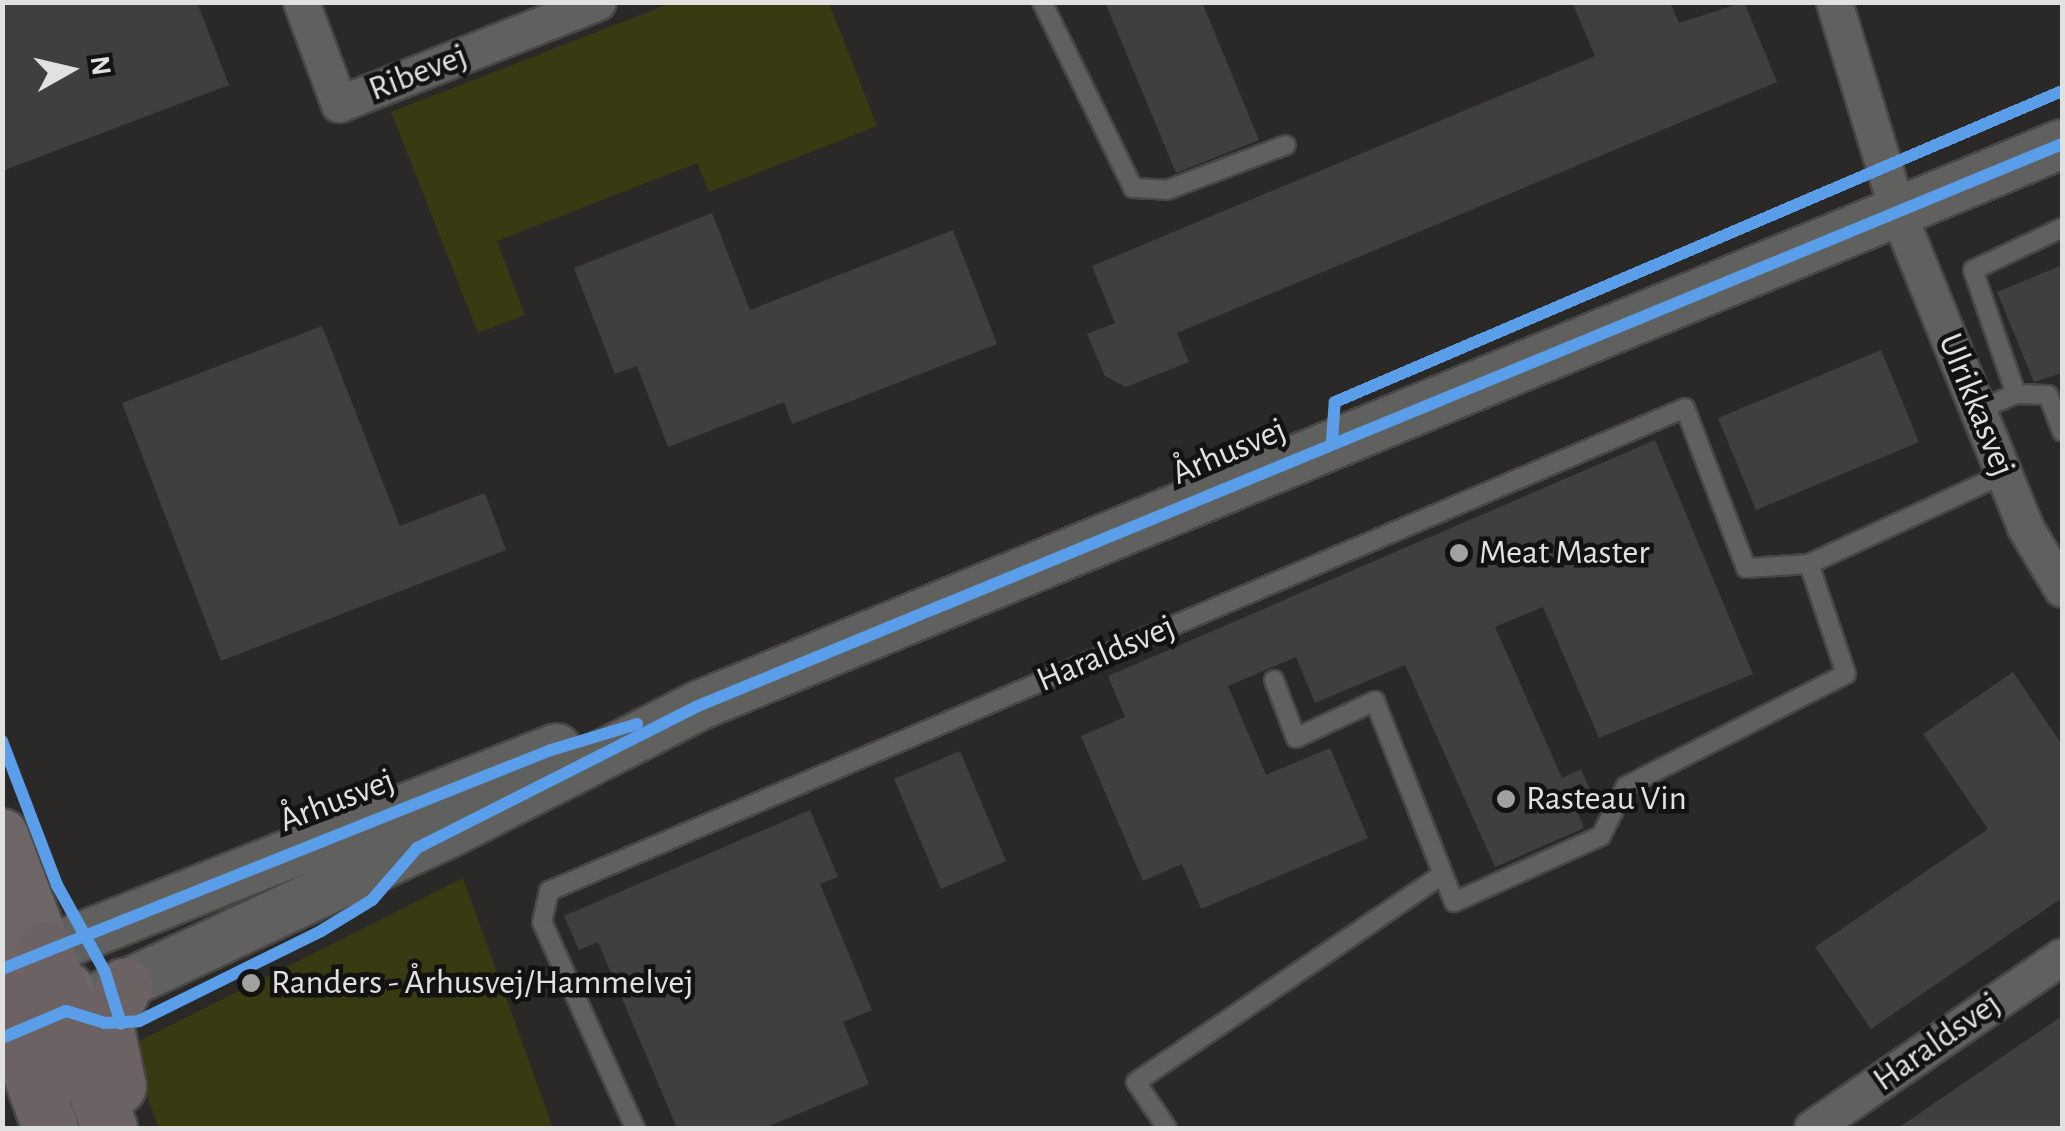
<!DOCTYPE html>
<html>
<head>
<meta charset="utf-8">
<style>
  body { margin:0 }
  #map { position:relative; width:2065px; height:1131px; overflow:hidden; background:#2a2928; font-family:"Alegreya Sans",sans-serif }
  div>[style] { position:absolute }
  .green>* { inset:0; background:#393912 }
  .building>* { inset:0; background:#3f3f3e }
  .roads { filter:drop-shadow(2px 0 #484746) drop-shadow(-2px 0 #484746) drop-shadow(0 2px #484746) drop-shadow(0 -2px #484746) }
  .service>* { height:18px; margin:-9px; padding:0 9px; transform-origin:9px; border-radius:9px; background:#60605f }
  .minor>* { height:35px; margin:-17.5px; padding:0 17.5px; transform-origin:17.5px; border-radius:17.5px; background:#60605f }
  .secondary>* { height:48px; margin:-24px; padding:0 24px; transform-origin:24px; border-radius:24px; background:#60605f }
  .primary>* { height:52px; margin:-26px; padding:0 26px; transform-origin:26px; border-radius:26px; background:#6d6566 }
  .trunk>* { height:55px; margin:-27.5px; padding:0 27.5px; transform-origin:27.5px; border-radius:27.5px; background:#6c6263 }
  .cycleway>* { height:12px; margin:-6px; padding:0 6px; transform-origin:6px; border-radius:6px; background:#5a9eea }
  .dots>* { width:28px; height:28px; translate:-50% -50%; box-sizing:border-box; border:5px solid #131211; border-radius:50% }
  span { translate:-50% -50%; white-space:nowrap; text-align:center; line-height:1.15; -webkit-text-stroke:9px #131211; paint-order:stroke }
  .street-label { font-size:35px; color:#e1e1df }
  .poi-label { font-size:35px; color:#e1e1df }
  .left { translate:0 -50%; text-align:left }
  .frame { position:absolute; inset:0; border:5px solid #e1e1df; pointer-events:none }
  .north { position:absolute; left:20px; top:20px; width:100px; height:100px; -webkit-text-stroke:8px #131211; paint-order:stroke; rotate:82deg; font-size:28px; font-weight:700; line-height:40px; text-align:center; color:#e1e1df }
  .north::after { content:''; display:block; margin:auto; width:35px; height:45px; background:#e1e1df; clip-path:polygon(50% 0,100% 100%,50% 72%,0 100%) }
</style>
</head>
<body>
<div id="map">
  <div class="green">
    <i style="clip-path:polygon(829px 3px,877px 126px,709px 192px,697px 163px,497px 241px,525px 315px,478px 333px,391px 112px,671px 3px)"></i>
    <i style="clip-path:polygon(463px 878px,553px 1128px,159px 1128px,129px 1046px)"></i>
  </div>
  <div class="building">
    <i style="clip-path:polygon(2px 2px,197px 2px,229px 85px,2px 171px)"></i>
    <i style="clip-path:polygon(1105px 2px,1202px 2px,1259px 140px,1176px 173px)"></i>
    <i style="clip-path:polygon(1572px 2px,1670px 2px,1679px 23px,1744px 2px,1777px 82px,1177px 333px,1189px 362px,1126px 387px,1105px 376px,1087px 334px,1115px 323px,1092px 266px,1595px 56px)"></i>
    <i style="clip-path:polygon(712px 213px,750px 310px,953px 230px,997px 344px,792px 424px,784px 402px,668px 447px,637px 366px,615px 374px,574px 268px)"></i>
    <i style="clip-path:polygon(2062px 265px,2062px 373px,2034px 382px,1997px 292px)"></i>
    <i style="clip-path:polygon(322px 326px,400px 526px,485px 493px,506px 550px,221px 661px,122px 403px)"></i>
    <i style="clip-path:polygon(1881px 350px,1919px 442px,1756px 510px,1718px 418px)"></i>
    <i style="clip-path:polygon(1655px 440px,1753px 674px,1599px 738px,1543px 607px,1495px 627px,1562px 778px,1581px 769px,1590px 790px,1572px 799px,1584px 828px,1495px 867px,1405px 665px,1315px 703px,1296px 657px,1228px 686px,1266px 775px,1330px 748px,1368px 838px,1201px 909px,1182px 864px,1143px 881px,1081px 736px,1125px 717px,1108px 676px)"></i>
    <i style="clip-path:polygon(2013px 672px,2062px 745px,2062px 898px,1871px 1029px,1815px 947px,1988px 829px,1923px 734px)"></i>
    <i style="clip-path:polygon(960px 751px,1006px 861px,941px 889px,894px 779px)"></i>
    <i style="clip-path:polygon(810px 810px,838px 877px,820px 884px,872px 1010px,843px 1022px,869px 1084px,765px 1128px,677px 1128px,598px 942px,579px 950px,564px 916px)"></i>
    <i style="clip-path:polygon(2062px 1016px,2062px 1128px,1898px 1128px)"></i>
  </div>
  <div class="roads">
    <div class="service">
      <i style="left:1042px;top:2px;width:207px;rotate:63.9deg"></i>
      <i style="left:1133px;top:188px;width:34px;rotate:3deg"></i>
      <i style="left:1167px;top:190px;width:127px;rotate:-20.7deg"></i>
      <i style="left:2016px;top:394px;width:131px;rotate:-109.1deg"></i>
      <i style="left:1973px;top:270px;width:98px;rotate:-25.3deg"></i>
      <i style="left:1978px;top:410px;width:41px;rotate:-22.8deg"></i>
      <i style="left:2016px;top:394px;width:32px;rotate:2deg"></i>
      <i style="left:2048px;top:395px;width:39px;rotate:69deg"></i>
      <i style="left:1809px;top:564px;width:215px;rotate:-24.8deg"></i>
      <i style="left:635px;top:1128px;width:226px;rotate:-114.3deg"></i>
      <i style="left:542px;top:922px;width:32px;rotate:-77deg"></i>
      <i style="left:549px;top:891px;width:1234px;rotate:-23.03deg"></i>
      <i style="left:1685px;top:408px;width:171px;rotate:69.1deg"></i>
      <i style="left:1746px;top:568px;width:63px;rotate:-3.6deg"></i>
      <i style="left:1809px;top:564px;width:116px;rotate:71.4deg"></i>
      <i style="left:1846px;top:674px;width:247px;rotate:153deg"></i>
      <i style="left:1626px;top:786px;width:56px;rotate:116.6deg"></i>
      <i style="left:1601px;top:836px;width:161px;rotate:155.8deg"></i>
      <i style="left:1454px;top:902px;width:216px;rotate:-111.5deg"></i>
      <i style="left:1375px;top:701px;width:87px;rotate:154.9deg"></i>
      <i style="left:1296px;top:738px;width:62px;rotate:-110.8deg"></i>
      <i style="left:1167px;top:1128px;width:55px;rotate:-124deg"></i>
      <i style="left:1136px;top:1082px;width:366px;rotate:-34.1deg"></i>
    </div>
    <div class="minor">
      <i style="left:301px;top:2px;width:109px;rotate:69.6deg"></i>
      <i style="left:339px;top:104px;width:278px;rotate:-21.5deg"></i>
      <i style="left:1834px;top:2px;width:224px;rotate:73.1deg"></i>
      <i style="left:1899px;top:216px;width:336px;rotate:67.9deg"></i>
      <i style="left:2025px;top:527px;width:72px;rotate:59.2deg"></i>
      <i style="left:1812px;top:1128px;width:303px;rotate:-34.5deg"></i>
    </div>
    <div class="secondary">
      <i style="left:10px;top:965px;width:588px;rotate:-21.64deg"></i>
      <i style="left:90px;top:1001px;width:401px;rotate:-25.1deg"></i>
      <i style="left:453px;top:831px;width:275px;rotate:-27deg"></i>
      <i style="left:698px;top:706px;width:1475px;rotate:-22.39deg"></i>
    </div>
    <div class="primary">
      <i style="left:2px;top:835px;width:122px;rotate:69.3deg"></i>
      <i style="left:2px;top:914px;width:51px;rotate:61.9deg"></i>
      <i style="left:26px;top:959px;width:52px;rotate:35.5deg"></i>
    </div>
    <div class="trunk">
      <i style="left:45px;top:950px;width:189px;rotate:70.2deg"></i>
      <i style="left:2px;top:995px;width:45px;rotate:38.7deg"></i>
      <i style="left:37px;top:1023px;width:58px;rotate:64.3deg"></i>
      <i style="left:18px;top:1039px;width:95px;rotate:70.2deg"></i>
      <i style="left:118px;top:1086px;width:64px;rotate:-101.7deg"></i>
      <i style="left:105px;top:1023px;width:42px;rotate:-62.8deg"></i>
    </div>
  </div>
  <div class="cycleway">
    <i style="left:1332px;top:441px;width:39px;rotate:-86deg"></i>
    <i style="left:1335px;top:402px;width:791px;rotate:-23.16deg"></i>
    <i style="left:2px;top:741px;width:154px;rotate:69.1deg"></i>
    <i style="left:57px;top:885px;width:99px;rotate:61.1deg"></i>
    <i style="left:105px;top:972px;width:54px;rotate:72.9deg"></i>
    <i style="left:2px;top:969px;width:591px;rotate:-21.75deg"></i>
    <i style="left:551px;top:750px;width:90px;rotate:-16.8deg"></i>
    <i style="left:2px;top:1038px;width:69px;rotate:-22.9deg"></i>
    <i style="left:66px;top:1011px;width:41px;rotate:17.1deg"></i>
    <i style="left:105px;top:1023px;width:34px;rotate:-3deg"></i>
    <i style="left:139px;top:1021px;width:203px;rotate:-26.3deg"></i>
    <i style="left:321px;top:931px;width:60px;rotate:-31.3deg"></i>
    <i style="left:372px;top:900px;width:69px;rotate:-49.1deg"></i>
    <i style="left:417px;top:848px;width:315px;rotate:-26.8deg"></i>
    <i style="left:698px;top:706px;width:1475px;rotate:-22.39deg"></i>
  </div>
  <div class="dots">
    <i style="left:1459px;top:553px;background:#a1a19f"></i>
    <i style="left:1506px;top:799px;background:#a1a19f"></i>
    <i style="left:251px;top:983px;background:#a1a19f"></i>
  </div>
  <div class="street-label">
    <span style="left:418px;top:73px;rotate:-21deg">Ribevej</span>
    <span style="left:1976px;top:405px;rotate:68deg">Ulrikkasvej</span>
    <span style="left:1229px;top:452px;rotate:-23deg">Århusvej</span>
    <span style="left:1106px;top:654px;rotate:-23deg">Haraldsvej</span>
    <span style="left:337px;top:801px;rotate:-21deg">Århusvej</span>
    <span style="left:1937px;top:1042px;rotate:-35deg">Haraldsvej</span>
  </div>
  <div class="poi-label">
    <span class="left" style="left:1479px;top:553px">Meat Master</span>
    <span class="left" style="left:1526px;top:799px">Rasteau Vin</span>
    <span class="left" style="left:271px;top:983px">Randers - Århusvej/Hammelvej</span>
  </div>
  <div class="frame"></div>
  <div class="north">N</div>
</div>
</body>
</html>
